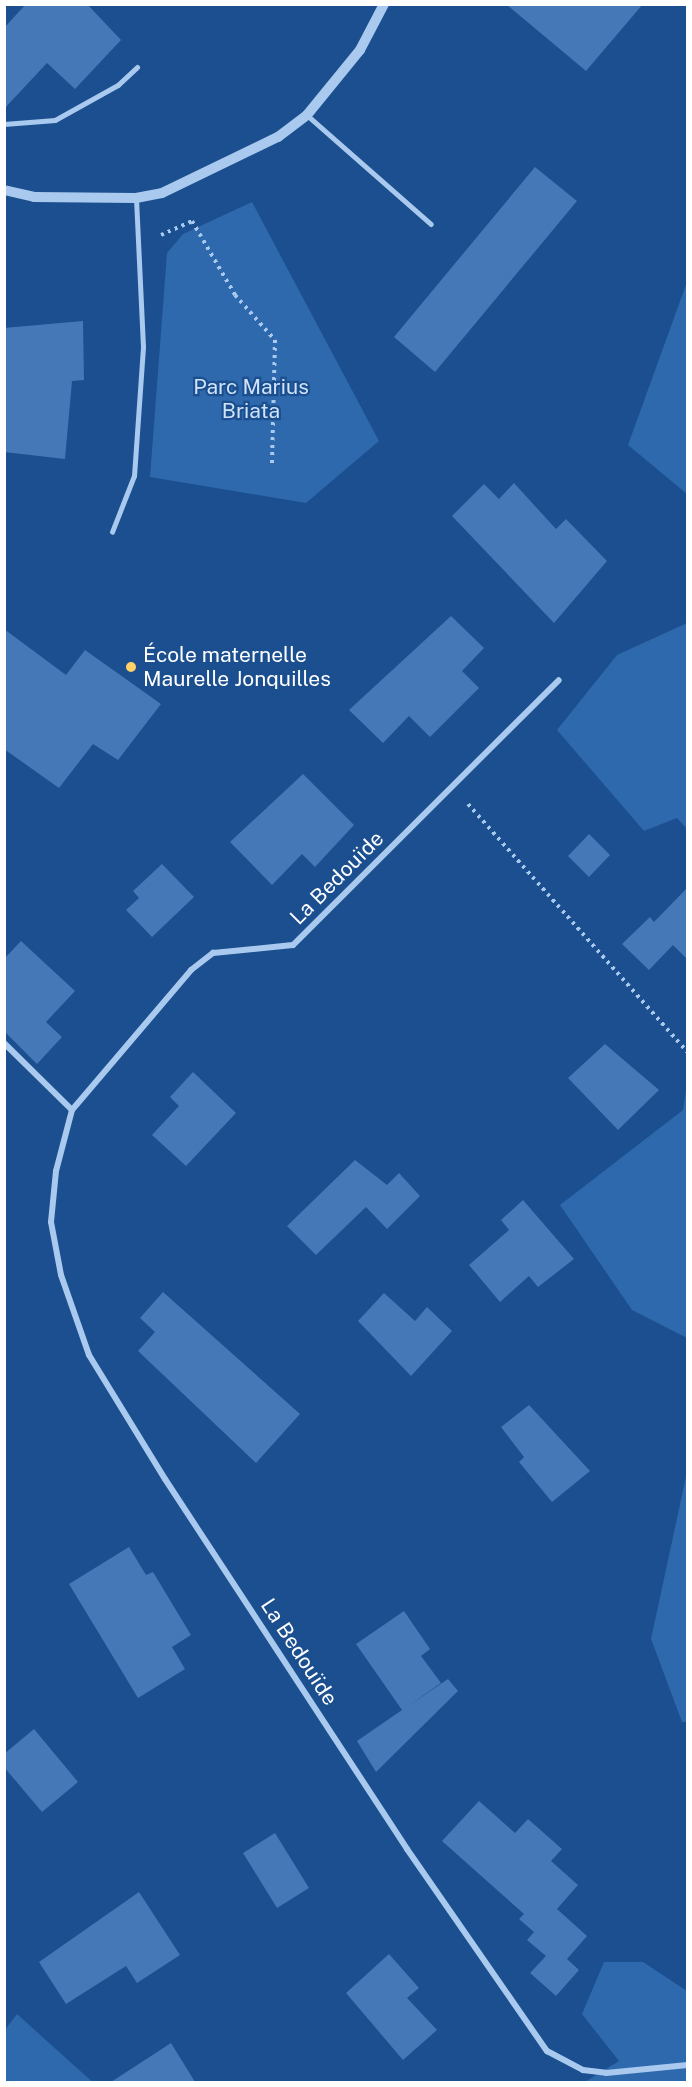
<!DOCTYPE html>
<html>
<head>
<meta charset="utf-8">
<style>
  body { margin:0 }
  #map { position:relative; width:692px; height:2087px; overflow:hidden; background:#1b4f8f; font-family:"Public Sans",sans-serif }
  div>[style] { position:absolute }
  .green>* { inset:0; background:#2e69ad }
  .building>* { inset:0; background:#4478b7 }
  .path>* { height:4px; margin-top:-2px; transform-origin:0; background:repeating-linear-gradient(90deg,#a9c9ee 0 3px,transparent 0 7.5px) }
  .service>* { height:4.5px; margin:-2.25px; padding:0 2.25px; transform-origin:2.25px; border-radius:2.25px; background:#a9c9ee }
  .minor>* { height:6px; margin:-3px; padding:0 3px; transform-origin:3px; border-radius:3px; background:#a9c9ee }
  .tertiary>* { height:10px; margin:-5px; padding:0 5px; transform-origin:5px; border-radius:5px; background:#a9c9ee }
  .dots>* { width:16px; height:16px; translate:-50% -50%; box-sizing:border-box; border:3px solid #1b4f8f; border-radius:50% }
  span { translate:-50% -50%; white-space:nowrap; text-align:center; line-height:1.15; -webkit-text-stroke:4.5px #1b4f8f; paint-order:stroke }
  .park-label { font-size:21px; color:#cfe3fa }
  .poi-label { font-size:21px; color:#fff }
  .left { translate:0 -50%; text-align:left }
  .street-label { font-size:21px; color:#fff }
  .frame { position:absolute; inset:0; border:6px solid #fff; pointer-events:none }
</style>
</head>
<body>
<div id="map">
  <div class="green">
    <i style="clip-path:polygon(252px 202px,379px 441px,306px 503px,150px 477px,167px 253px,183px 234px)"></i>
    <i style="clip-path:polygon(687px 282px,688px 494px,687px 494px,628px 445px)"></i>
    <i style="clip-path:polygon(687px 623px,687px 829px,677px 818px,644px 831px,557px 730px,617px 655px)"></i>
    <i style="clip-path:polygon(687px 1084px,687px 1338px,632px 1310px,560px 1205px,683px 1110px)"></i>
    <i style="clip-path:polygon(687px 1472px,688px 1722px,682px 1722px,651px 1639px)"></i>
    <i style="clip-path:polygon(604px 1962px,643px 1962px,687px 1991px,687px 2082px,585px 2082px,619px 2061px,582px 2014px)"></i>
    <i style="clip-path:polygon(17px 2014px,88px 2078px,93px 2082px,5px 2082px,5px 2030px)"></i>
  </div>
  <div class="building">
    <i style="clip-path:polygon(26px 4px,87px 4px,121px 40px,75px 89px,47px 63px,4px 109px,4px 28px)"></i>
    <i style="clip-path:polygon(506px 4px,643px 4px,586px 71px)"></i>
    <i style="clip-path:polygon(535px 167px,577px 201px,435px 372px,394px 337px)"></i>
    <i style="clip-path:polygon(83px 321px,84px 380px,72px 381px,65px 459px,4px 452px,4px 328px)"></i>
    <i style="clip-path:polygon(514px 483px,556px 529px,566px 519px,607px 561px,554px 623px,452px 516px,484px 484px,499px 499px)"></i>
    <i style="clip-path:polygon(451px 616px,484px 648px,462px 671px,479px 688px,430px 737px,409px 716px,383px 743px,349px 710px)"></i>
    <i style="clip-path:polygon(4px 629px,66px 675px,85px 650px,161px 704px,118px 760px,93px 744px,59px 788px,4px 749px)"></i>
    <i style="clip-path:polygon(303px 774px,354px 825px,315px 867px,302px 854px,272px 885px,230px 842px)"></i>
    <i style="clip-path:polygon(589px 834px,610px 855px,589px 877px,568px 856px)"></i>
    <i style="clip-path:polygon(162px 864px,194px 897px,152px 937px,126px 910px,139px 898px,133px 891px)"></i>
    <i style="clip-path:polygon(687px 888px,687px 959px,673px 945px,649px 970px,622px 944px,650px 917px,654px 922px)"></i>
    <i style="clip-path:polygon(21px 941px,75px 991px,46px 1022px,62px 1037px,37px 1064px,4px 1031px,4px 959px)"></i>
    <i style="clip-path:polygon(605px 1044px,659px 1090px,618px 1130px,568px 1078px)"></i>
    <i style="clip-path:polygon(193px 1072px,236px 1113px,186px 1166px,152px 1135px,179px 1106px,170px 1097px)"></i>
    <i style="clip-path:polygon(355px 1160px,387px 1185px,399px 1173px,420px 1196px,387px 1229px,366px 1207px,316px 1255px,287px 1226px)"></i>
    <i style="clip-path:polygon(523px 1200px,574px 1259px,538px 1287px,529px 1276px,500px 1302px,469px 1265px,509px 1230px,501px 1220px)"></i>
    <i style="clip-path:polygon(163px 1292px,300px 1414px,256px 1463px,138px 1351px,155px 1332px,140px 1318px)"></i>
    <i style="clip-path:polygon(384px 1293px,415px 1321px,427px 1307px,452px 1331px,411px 1376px,358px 1321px)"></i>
    <i style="clip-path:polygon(529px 1405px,590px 1471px,552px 1502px,519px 1462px,524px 1457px,501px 1427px)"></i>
    <i style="clip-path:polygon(129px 1547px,146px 1575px,153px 1572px,191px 1635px,172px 1647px,185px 1669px,138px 1698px,69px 1584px)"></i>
    <i style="clip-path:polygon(404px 1611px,430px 1649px,421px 1656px,441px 1683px,407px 1707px,448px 1679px,458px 1691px,376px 1772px,357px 1741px,402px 1710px,356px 1644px)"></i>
    <i style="clip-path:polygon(34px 1729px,78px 1782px,42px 1812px,4px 1767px,4px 1754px)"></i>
    <i style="clip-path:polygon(479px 1801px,515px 1833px,528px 1819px,562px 1849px,551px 1861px,578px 1885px,557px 1909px,587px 1936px,567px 1959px,579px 1970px,556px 1996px,530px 1973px,546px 1956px,527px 1940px,534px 1932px,519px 1919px,524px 1914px,442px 1841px)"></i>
    <i style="clip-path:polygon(275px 1833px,309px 1888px,277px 1908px,243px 1853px)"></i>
    <i style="clip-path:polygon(139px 1892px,180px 1955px,137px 1983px,126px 1966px,66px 2004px,39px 1962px)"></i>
    <i style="clip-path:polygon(389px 1954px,419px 1988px,407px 1998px,437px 2030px,403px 2060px,346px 1993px)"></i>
    <i style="clip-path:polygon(171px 2043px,195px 2082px,111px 2082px)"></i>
  </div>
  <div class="path">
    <i style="left:161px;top:235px;width:34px;rotate:-24deg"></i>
    <i style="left:192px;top:221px;width:86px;rotate:59.8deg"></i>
    <i style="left:235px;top:295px;width:60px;rotate:48.4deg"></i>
    <i style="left:275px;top:340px;width:125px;rotate:91.4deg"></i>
    <i style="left:468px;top:804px;width:332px;rotate:48.5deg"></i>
  </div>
  <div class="service">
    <i style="left:307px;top:115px;width:165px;rotate:41.3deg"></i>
    <i style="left:4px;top:124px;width:51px;rotate:-4.5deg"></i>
    <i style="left:55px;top:120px;width:72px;rotate:-29.1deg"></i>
    <i style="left:118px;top:85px;width:26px;rotate:-43deg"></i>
    <i style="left:112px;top:532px;width:60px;rotate:-68.6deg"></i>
    <i style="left:134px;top:476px;width:129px;rotate:-86deg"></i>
    <i style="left:143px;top:347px;width:149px;rotate:-92.7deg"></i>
  </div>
  <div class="minor">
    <i style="left:4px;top:1043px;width:95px;rotate:44.6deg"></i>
    <i style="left:72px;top:1110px;width:184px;rotate:-49.6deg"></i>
    <i style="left:191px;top:970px;width:28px;rotate:-38deg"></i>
    <i style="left:213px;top:953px;width:80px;rotate:-5.7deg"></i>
    <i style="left:293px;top:945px;width:375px;rotate:-44.9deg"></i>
    <i style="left:72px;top:1110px;width:63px;rotate:104.7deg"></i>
    <i style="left:56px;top:1171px;width:51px;rotate:95.6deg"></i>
    <i style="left:51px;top:1222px;width:54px;rotate:79.3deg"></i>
    <i style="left:61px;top:1275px;width:85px;rotate:70.7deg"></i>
    <i style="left:89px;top:1355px;width:145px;rotate:58.5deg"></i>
    <i style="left:165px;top:1479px;width:442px;rotate:56.8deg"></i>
    <i style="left:407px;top:1849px;width:246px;rotate:55.3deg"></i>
    <i style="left:547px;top:2051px;width:41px;rotate:27.8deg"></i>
    <i style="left:583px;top:2070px;width:23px;rotate:7deg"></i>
    <i style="left:606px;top:2073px;width:82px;rotate:-5.6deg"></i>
  </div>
  <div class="tertiary">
    <i style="left:4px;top:190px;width:31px;rotate:13deg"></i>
    <i style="left:34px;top:197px;width:102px;rotate:0.6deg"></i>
    <i style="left:136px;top:198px;width:26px;rotate:-11deg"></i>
    <i style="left:162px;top:193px;width:129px;rotate:-25.8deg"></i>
    <i style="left:278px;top:137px;width:36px;rotate:-37deg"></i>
    <i style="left:307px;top:115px;width:84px;rotate:-50.8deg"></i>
    <i style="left:360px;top:50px;width:52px;rotate:-62.4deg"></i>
  </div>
  <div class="dots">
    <i style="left:131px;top:667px;background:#ffd166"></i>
  </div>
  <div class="park-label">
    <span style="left:251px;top:399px">Parc Marius<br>Briata</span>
  </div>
  <div class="poi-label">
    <span class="left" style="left:143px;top:667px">École maternelle<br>Maurelle Jonquilles</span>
  </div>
  <div class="street-label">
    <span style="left:337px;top:878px;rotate:-45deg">La Bedouïde</span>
    <span style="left:299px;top:1652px;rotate:57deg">La Bedouïde</span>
  </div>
  <div class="frame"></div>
</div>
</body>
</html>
